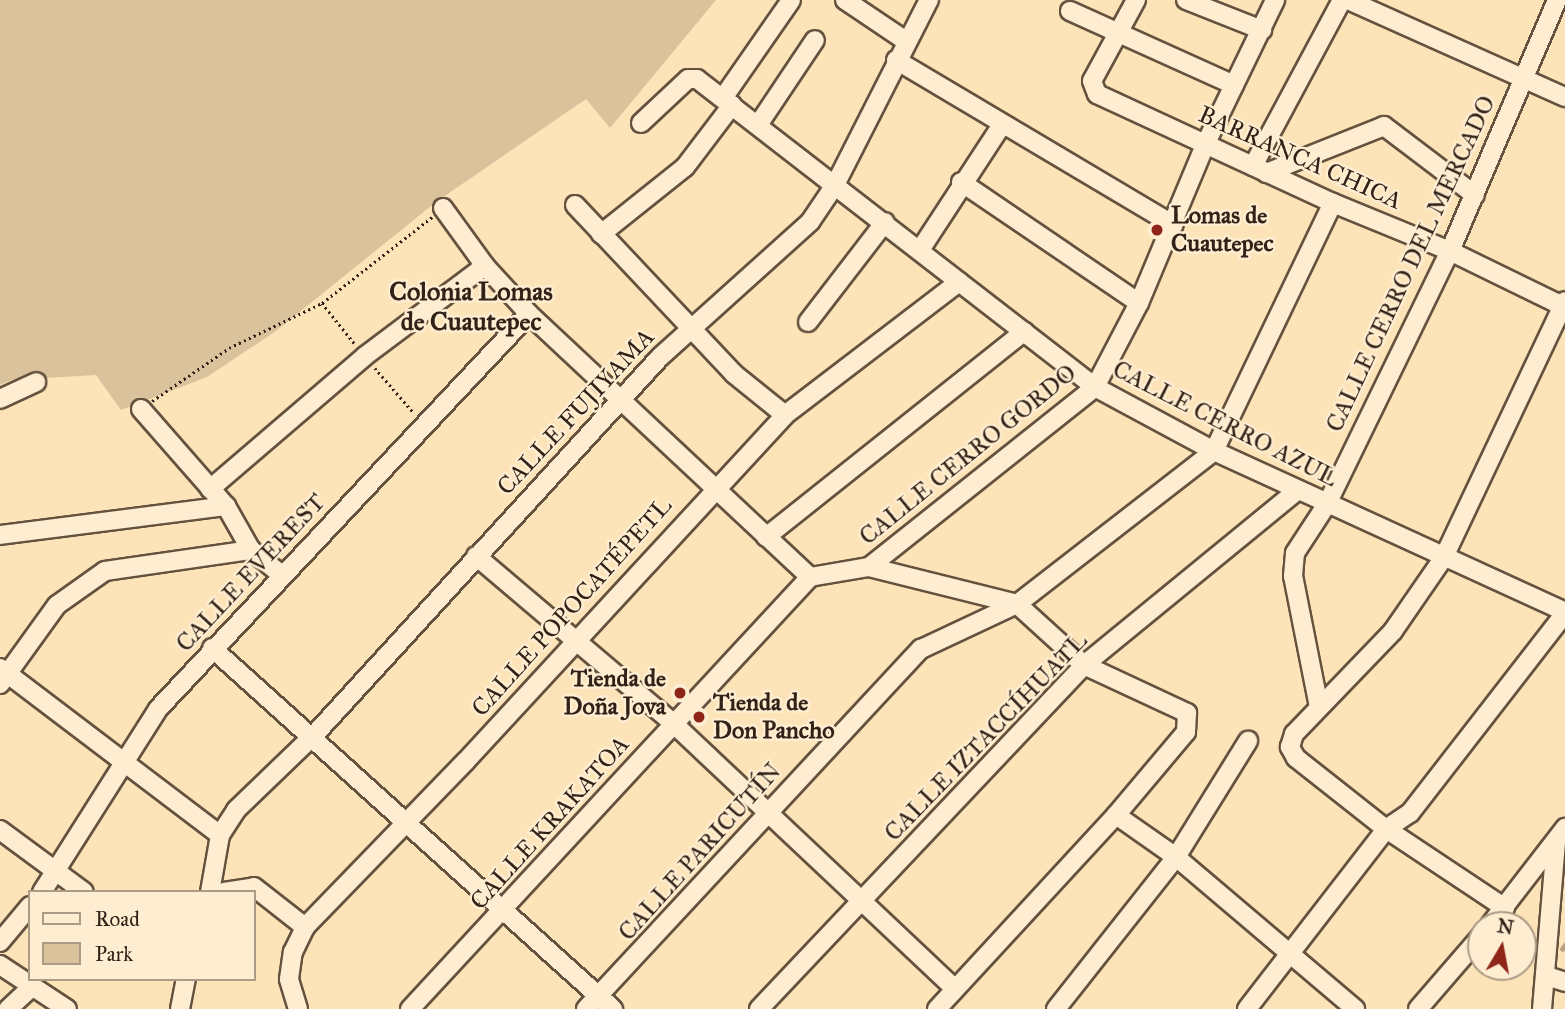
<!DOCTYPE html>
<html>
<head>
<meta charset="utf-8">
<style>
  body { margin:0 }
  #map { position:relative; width:1565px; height:1009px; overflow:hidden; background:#fde3b8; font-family:"IM FELL Great Primer",serif }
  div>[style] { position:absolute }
  .green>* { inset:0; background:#dac29d }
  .stream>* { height:4.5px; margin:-2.25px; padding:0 2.25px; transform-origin:2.25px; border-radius:2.25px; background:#b8a181 }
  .path>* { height:2.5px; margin-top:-1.25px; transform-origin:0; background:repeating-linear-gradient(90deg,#312117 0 2px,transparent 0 5.5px) }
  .roads { filter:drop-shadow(2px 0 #64523f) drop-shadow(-2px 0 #64523f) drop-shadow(0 2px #64523f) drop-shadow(0 -2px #64523f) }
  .minor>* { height:18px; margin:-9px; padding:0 9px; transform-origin:9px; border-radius:9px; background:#feedd1 }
  .dots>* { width:19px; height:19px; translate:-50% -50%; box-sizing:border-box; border:4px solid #feedd1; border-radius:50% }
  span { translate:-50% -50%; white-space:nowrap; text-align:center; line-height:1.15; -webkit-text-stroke:5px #feedd1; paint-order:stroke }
  .street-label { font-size:24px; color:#312117 }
  .poi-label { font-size:24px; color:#312117; font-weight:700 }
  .left { translate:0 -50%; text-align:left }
  .right { translate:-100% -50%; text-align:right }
  .neighbourhood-label { font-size:26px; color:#312117; font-weight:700 }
  .legend { position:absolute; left:28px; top:890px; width:228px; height:91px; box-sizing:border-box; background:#feedd1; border:2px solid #ac9b87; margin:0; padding:9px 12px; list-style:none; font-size:21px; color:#312117 }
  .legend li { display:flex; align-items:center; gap:14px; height:35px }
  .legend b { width:35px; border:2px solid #ac9b87 }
  .north { position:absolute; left:1467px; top:911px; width:70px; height:70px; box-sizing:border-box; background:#feedd1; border:2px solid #ac9b87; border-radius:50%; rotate:10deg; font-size:19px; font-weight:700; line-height:28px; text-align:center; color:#312117 }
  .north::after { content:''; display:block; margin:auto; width:24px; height:32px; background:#8f2418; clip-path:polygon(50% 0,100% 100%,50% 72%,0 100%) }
</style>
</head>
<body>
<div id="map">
  <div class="green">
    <i style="clip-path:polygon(0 0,716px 0,610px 128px,586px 99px,436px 202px,276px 331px,207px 377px,121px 410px,96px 375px,12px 380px,0 385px)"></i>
  </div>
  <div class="stream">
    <i style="left:1562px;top:949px;width:5px;rotate:-53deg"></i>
  </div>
  <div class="path">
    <i style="left:322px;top:303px;width:53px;rotate:51.2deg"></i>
    <i style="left:375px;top:368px;width:60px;rotate:49.1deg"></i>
    <i style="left:152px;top:401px;width:93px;rotate:-34.5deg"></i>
    <i style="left:229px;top:348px;width:103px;rotate:-25.8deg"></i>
    <i style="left:322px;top:303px;width:140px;rotate:-38deg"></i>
  </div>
  <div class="roads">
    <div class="minor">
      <i style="left:845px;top:0;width:73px;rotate:33.9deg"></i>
      <i style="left:1136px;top:0;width:92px;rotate:118.5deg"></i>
      <i style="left:1092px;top:81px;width:14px;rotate:69deg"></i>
      <i style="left:1097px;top:94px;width:260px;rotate:24.8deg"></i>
      <i style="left:1333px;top:203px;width:126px;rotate:22.3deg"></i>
      <i style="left:1450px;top:251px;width:128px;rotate:26deg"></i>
      <i style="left:1186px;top:0;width:82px;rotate:21.5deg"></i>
      <i style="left:1348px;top:0;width:238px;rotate:24.1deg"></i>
      <i style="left:1070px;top:11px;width:180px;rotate:24.3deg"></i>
      <i style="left:896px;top:60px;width:323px;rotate:30.7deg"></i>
      <i style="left:723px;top:98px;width:119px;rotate:-55.2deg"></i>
      <i style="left:641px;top:123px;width:64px;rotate:-43.1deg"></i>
      <i style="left:688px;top:79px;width:9px"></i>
      <i style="left:697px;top:79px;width:503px;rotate:37.74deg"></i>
      <i style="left:1095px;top:387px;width:135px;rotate:28.3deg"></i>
      <i style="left:1214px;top:451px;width:386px;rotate:24.6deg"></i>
      <i style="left:758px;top:125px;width:102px;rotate:-56.2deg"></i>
      <i style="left:1253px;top:166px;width:188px;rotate:-61.8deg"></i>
      <i style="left:1266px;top:173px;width:127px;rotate:-21.7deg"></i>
      <i style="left:1384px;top:126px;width:114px;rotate:37.2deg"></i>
      <i style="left:961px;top:182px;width:215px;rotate:34.2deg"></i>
      <i style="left:575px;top:205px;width:232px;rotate:46.7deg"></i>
      <i style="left:734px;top:374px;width:65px;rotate:38.8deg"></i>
      <i style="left:443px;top:208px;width:72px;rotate:54.1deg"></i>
      <i style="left:485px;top:266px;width:65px;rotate:47.5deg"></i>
      <i style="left:529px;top:314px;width:385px;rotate:43.1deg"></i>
      <i style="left:810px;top:577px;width:60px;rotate:-9.6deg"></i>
      <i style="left:869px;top:567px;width:153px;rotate:14deg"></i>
      <i style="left:1017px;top:604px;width:91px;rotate:42.3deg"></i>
      <i style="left:1084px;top:665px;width:114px;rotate:25deg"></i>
      <i style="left:1187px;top:713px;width:19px;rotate:93deg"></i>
      <i style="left:1186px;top:732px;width:109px;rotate:130.1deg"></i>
      <i style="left:1116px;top:815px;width:264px;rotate:132.7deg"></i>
      <i style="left:601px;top:234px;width:107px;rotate:-38.6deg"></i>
      <i style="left:685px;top:167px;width:78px;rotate:-52.8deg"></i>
      <i style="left:920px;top:250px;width:148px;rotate:-56.8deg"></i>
      <i style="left:808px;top:322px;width:126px;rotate:-52.4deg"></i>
      <i style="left:0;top:399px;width:40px;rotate:-25deg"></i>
      <i style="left:141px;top:409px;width:129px;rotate:48.8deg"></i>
      <i style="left:226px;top:506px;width:51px;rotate:60.4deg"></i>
      <i style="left:251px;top:550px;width:38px;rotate:39deg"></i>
      <i style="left:210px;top:489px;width:204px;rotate:-40.6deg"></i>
      <i style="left:365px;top:356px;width:150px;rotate:-36.9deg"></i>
      <i style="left:0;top:535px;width:228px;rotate:-7.3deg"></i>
      <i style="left:766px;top:537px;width:330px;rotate:-38.5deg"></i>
      <i style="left:476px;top:556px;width:260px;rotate:40.3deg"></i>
      <i style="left:674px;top:724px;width:385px;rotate:43.3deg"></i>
      <i style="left:869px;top:567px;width:289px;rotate:-38.5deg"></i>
      <i style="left:1095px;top:387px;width:95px;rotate:-62.4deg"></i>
      <i style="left:1139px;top:303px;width:173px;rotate:-67.3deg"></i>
      <i style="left:1206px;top:143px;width:159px;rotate:-64.2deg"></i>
      <i style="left:212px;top:648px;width:540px;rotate:42deg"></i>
      <i style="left:0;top:668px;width:276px;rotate:37.2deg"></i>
      <i style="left:0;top:684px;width:97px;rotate:-54.2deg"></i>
      <i style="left:57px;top:605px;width:59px;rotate:-35.3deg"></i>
      <i style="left:105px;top:571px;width:148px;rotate:-8.2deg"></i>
      <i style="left:1319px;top:707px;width:134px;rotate:-101.2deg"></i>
      <i style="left:1293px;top:576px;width:23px;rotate:-85deg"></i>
      <i style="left:1295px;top:553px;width:59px;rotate:-56.9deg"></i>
      <i style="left:1327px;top:504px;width:281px;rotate:-64.1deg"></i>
      <i style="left:1450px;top:251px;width:273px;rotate:-66.9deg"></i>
      <i style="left:1116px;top:815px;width:73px;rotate:35deg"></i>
      <i style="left:1176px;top:857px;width:235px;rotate:40.3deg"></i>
      <i style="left:0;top:830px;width:104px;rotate:36.4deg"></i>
      <i style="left:42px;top:892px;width:217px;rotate:-57.6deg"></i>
      <i style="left:158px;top:709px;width:542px;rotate:-46.79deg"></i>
      <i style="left:210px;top:892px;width:58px;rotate:-80deg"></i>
      <i style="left:220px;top:835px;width:30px;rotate:-57deg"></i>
      <i style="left:236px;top:810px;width:111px;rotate:-43.9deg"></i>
      <i style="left:316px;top:733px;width:510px;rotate:-47.54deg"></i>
      <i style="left:660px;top:357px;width:202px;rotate:-42deg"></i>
      <i style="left:810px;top:222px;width:45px;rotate:-56deg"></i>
      <i style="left:835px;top:185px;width:208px;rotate:-63.1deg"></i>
      <i style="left:224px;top:892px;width:30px;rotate:-9deg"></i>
      <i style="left:254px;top:887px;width:65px;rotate:38.1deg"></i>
      <i style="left:1505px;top:908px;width:143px;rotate:-146.4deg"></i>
      <i style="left:1386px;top:829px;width:115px;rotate:-141.7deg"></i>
      <i style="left:1296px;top:758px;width:13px;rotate:-119deg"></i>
      <i style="left:1290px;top:747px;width:14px;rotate:-73deg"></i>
      <i style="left:1294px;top:734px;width:143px;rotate:-46.1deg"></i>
      <i style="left:1393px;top:631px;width:90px;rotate:-55.4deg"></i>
      <i style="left:1444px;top:557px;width:283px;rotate:-64.7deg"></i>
      <i style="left:1490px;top:925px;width:123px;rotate:-52.3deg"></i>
      <i style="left:0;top:942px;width:47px;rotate:-50.2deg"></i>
      <i style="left:0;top:965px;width:80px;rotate:33.3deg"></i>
      <i style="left:1547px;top:976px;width:19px;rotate:18deg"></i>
      <i style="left:8px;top:1009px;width:34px;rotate:-43deg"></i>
      <i style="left:180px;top:1009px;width:31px;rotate:-79deg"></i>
      <i style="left:298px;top:1009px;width:31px;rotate:-107deg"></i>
      <i style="left:289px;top:979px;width:27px;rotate:-82deg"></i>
      <i style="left:293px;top:952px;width:28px;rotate:-64deg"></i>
      <i style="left:305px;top:927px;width:230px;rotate:-45.9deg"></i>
      <i style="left:465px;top:762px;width:472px;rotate:-47.3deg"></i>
      <i style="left:785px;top:415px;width:219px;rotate:-37.4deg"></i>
      <i style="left:410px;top:1009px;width:589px;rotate:-47.2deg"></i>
      <i style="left:586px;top:1009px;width:492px;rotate:-47.1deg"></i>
      <i style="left:921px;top:649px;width:106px;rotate:-25.1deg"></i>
      <i style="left:1017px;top:604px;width:249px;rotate:-37.8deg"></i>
      <i style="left:1214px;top:451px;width:275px;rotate:-64.4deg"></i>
      <i style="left:759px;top:1009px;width:473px;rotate:-46.6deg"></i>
      <i style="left:1084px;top:665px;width:276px;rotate:-39.3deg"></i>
      <i style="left:1056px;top:1009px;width:194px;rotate:-51.7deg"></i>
      <i style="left:1176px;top:857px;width:137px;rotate:-58.2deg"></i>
      <i style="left:1247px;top:1009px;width:227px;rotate:-52.3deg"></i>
      <i style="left:1386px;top:829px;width:29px;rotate:-34deg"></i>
      <i style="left:1410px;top:813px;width:253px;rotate:-52.2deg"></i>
      <i style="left:1418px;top:1009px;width:96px;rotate:-49.2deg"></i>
      <i style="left:1542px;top:1009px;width:169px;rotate:-85.2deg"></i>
    </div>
  </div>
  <div class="dots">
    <i style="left:1157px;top:230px;background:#8f2418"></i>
    <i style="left:680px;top:693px;background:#8f2418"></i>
    <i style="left:699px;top:717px;background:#8f2418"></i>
  </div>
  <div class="street-label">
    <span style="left:1300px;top:158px;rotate:24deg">BARRANCA CHICA</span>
    <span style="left:1411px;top:264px;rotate:-65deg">CALLE CERRO DEL MERCADO</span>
    <span style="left:576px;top:412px;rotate:-47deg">CALLE FUJIYAMA</span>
    <span style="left:1225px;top:424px;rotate:27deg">CALLE CERRO AZUL</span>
    <span style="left:968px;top:455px;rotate:-39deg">CALLE CERRO GORDO</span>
    <span style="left:251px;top:573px;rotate:-47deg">CALLE EVEREST</span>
    <span style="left:572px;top:607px;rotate:-48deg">CALLE POPOCATÉPETL</span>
    <span style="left:986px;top:737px;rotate:-46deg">CALLE IZTACCÍHUATL</span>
    <span style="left:550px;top:823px;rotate:-48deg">CALLE KRAKATOA</span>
    <span style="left:700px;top:852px;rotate:-48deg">CALLE PARICUTÍN</span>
  </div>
  <div class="poi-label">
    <span class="left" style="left:1171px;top:230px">Lomas de<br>Cuautepec</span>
    <span class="right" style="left:666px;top:693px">Tienda de<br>Doña Jova</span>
    <span class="left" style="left:713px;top:717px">Tienda de<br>Don Pancho</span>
  </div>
  <div class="neighbourhood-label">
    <span style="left:471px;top:307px">Colonia Lomas<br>de Cuautepec</span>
  </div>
  <ul class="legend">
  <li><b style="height:9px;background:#feedd1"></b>Road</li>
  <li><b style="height:19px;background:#dac29d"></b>Park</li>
  </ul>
  <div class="north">N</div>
</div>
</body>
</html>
